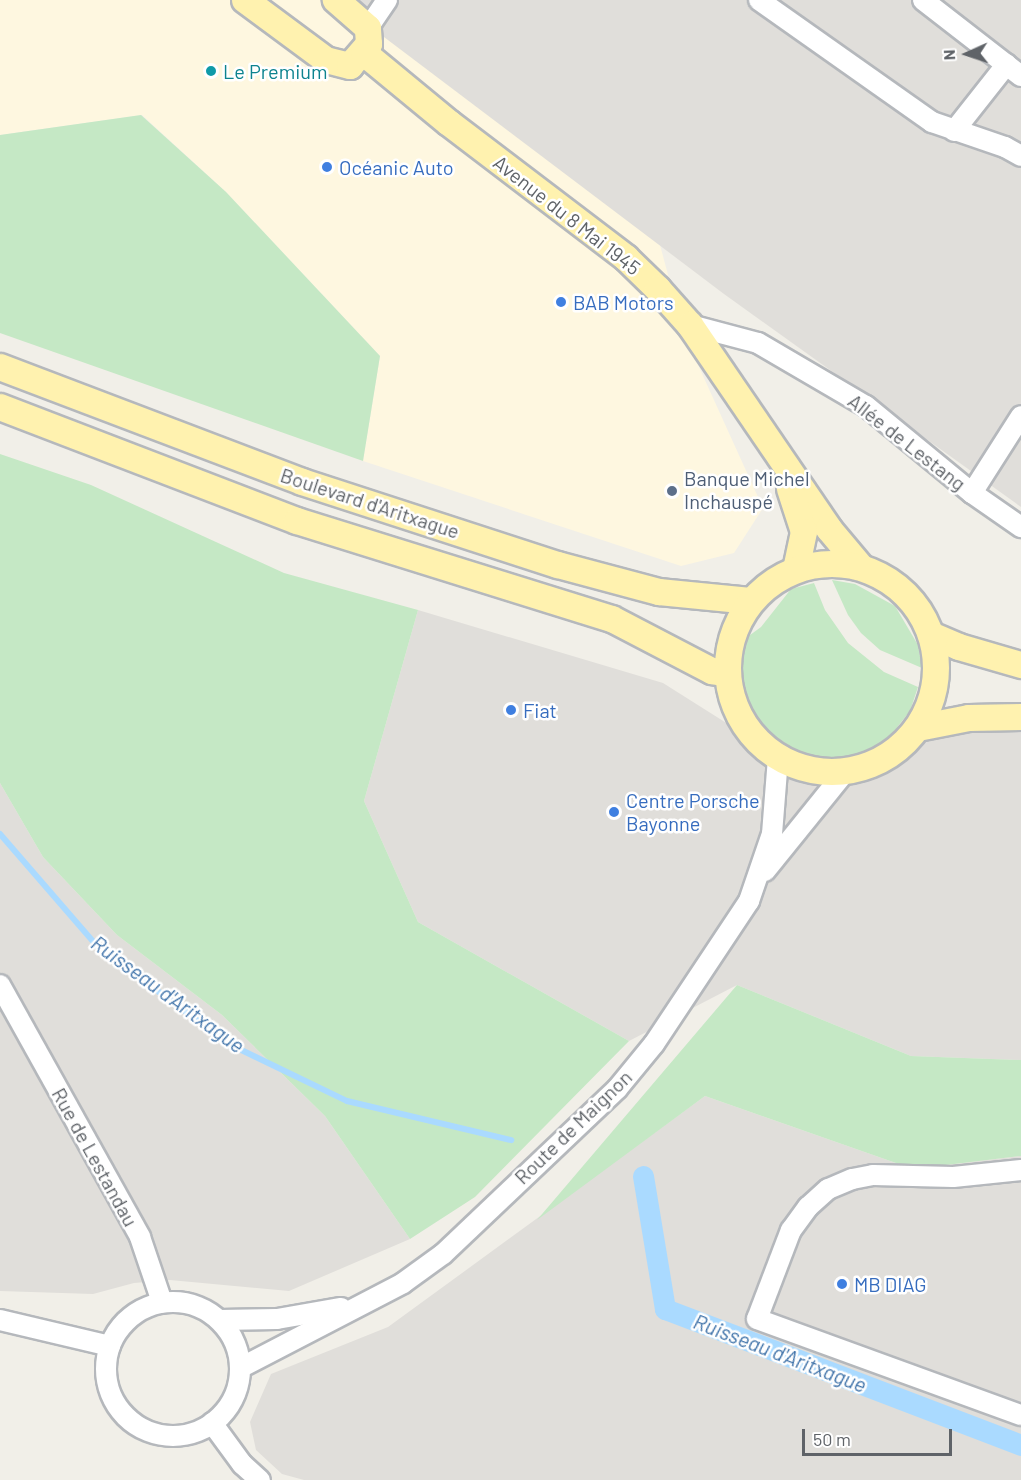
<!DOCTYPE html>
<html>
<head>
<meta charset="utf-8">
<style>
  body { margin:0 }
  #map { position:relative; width:1021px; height:1480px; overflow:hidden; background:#f1efe8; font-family:Barlow,sans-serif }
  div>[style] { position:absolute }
  .commercial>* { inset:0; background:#fef7e0 }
  .industrial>* { inset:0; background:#e0deda }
  .green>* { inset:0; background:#c5e8c5 }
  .stream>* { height:6px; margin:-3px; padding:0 3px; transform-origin:3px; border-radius:3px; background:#aadaff }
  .canal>* { height:21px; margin:-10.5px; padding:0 10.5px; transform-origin:10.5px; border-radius:10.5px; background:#aadaff }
  .roads { filter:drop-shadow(2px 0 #b5b8bc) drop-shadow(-2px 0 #b5b8bc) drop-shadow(0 2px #b5b8bc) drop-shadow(0 -2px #b5b8bc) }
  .minor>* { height:20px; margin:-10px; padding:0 10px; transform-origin:10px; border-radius:10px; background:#fff }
  .minor>.ring { margin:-10px; padding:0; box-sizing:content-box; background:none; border:20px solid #fff; border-radius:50% }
  .major>* { height:26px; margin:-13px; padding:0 13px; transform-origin:13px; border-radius:13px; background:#fff2af }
  .major>.ring { margin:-13px; padding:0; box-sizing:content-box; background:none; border:26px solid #fff2af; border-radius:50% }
  .dots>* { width:16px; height:16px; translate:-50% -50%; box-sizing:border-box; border:3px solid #fff; border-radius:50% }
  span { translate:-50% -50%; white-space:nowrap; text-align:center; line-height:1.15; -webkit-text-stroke:5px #fff; paint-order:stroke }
  .culture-label { font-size:20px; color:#0d838f }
  .left { translate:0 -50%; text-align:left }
  .shop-label { font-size:20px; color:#366cbe }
  .street-label { font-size:20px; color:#5f6368 }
  .service-label { font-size:20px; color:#4e5e75 }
  .water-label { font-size:21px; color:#4174aa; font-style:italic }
  .north { position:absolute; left:937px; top:24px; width:60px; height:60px; -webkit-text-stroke:4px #fff; paint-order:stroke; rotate:267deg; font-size:16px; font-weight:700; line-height:24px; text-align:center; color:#5f6368 }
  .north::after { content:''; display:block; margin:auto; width:21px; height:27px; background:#5f6368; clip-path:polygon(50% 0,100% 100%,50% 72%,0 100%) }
  .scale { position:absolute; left:802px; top:1429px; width:150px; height:27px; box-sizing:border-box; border:3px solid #5f6368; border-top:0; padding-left:8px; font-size:18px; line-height:21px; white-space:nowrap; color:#5f6368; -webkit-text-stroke:4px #fff; paint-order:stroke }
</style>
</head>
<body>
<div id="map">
  <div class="commercial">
    <i style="clip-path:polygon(0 0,335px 0,404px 50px,660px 245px,684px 334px,763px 508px,734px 553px,681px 566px,363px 461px,380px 356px,226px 192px,142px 115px,0 135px)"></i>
  </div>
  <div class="industrial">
    <i style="clip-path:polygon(335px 0,1021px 0,1021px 507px,724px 294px)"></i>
    <i style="clip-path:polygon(418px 610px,663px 683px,804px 772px,1007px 719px,1021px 709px,1021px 1060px,911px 1056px,737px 985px,629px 1041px,418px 922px,364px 801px)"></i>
    <i style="clip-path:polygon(0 783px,43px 857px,117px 935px,222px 1015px,325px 1116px,410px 1239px,289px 1291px,170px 1280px,134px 1283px,93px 1294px,0 1291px)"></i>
    <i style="clip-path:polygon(705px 1096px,913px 1169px,1021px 1156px,1021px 1480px,304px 1480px,282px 1474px,256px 1450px,250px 1422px,271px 1374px,388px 1327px)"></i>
  </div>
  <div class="green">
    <i style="clip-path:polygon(141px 115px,226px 192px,380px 356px,363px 461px,0 333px,0 135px)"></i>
    <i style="clip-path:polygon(0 454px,91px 485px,284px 573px,418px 610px,364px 801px,418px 922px,629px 1041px,475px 1197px,410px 1239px,325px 1116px,222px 1015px,117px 935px,43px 857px,0 783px)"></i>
    <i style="clip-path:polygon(832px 580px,855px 584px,895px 606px,918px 645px,922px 668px,880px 650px,861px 633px,848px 615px)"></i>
    <i style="clip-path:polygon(814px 583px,825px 610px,848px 643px,884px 672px,918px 687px,910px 711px,891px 735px,866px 753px,836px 760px,806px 757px,778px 744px,756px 722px,743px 694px,740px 666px,746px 638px,761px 627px,791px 589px)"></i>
    <i style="clip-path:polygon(737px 985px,911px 1056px,1021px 1060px,1021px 1156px,913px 1169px,705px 1096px,537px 1220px)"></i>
  </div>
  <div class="stream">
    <i style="left:0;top:834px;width:150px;rotate:49.1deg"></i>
    <i style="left:98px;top:947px;width:165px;rotate:36.4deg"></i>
    <i style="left:231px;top:1045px;width:129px;rotate:25.8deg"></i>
    <i style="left:347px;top:1101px;width:169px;rotate:13.4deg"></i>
  </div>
  <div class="canal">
    <i style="left:643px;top:1176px;width:135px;rotate:80.6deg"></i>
    <i style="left:665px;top:1309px;width:381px;rotate:20.9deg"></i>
  </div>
  <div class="roads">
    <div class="minor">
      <i style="left:759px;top:0;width:212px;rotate:35.2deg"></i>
      <i style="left:932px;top:122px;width:77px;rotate:18.9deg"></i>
      <i style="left:1005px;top:147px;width:18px;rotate:29deg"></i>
      <i style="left:923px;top:0;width:124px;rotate:37.8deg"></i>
      <i style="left:368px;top:28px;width:34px;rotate:-56deg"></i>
      <i style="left:954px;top:131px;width:85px;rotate:-51.7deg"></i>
      <i style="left:690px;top:325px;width:70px;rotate:14.8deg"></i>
      <i style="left:758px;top:343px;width:125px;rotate:30.3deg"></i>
      <i style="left:866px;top:406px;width:137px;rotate:39.4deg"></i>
      <i style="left:972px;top:493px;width:60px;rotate:34.8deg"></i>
      <i style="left:972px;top:493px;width:91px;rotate:-57.5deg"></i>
      <i style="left:765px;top:871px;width:127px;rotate:-51.1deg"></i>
      <i style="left:0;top:985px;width:288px;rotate:60.9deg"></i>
      <i style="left:140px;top:1237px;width:69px;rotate:71.3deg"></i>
      <i style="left:1021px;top:1170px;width:68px;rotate:174.1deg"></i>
      <i style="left:953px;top:1177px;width:80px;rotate:-178.6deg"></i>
      <i style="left:873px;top:1175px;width:21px;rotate:169deg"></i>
      <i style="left:852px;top:1179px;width:26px;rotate:157deg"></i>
      <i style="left:828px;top:1189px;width:27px;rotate:138deg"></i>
      <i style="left:808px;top:1207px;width:29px;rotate:126deg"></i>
      <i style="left:791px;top:1230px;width:95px;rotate:110.9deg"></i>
      <i style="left:757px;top:1319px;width:281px;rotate:20deg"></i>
      <i class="ring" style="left:106px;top:1302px;width:114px;height:114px"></i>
      <i style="left:0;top:1320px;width:113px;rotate:13.3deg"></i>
      <i style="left:220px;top:1320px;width:57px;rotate:-1deg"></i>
      <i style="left:277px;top:1319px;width:65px;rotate:-9.8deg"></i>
      <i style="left:240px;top:1368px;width:184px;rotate:-27.5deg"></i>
      <i style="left:403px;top:1283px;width:49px;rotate:-35.9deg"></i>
      <i style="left:443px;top:1254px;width:240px;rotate:-43.5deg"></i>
      <i style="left:617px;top:1089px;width:58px;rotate:-50.6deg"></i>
      <i style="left:654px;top:1044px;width:172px;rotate:-56.4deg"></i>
      <i style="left:749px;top:901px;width:71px;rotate:-71.1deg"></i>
      <i style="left:772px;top:834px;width:76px;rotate:-85.5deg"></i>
      <i style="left:212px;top:1423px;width:51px;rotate:53.8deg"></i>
      <i style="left:242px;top:1464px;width:24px;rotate:42deg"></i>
    </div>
    <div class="major">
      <i style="left:245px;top:0;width:101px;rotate:36.5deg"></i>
      <i style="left:326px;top:60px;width:25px;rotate:14deg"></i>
      <i style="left:350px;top:66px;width:29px;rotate:-49deg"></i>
      <i style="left:369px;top:44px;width:16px;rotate:-94deg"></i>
      <i style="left:368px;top:28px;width:43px;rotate:-138.8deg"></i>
      <i style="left:364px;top:53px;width:110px;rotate:39.5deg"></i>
      <i style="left:449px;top:123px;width:223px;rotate:37.3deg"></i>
      <i style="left:626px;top:258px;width:45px;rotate:44.1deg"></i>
      <i style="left:658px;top:289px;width:48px;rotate:48.4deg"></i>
      <i style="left:690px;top:325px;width:247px;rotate:55.7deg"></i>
      <i style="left:829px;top:529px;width:48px;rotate:50deg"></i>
      <i style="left:0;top:367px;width:323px;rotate:20.8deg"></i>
      <i style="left:302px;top:482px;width:269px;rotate:18deg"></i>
      <i style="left:558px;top:565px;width:105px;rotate:15deg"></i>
      <i style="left:659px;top:592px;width:92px;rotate:5.6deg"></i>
      <i style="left:0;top:407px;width:318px;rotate:21deg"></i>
      <i style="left:297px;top:521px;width:330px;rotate:17.3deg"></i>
      <i style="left:612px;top:619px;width:113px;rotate:27.5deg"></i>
      <i style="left:712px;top:671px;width:15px;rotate:11deg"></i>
      <i style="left:790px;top:489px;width:45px;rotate:72deg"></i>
      <i style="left:804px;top:532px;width:38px;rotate:102deg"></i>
      <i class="ring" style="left:728px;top:564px;width:182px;height:182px"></i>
      <i style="left:931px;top:635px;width:30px;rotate:23deg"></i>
      <i style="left:959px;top:647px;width:65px;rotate:16.2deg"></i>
      <i style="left:918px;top:728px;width:52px;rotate:-11.1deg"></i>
      <i style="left:969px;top:718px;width:52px;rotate:-1.1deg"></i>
    </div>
  </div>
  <div class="dots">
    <i style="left:211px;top:71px;background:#0f9aa8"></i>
    <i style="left:327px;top:167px;background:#3f7fe0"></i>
    <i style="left:561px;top:302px;background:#3f7fe0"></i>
    <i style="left:672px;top:491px;background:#5c6f8a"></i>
    <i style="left:511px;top:710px;background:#3f7fe0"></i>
    <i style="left:614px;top:812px;background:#3f7fe0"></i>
    <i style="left:842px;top:1284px;background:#3f7fe0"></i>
  </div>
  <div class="culture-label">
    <span class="left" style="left:223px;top:71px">Le Premium</span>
  </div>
  <div class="shop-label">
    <span class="left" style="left:339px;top:167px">Océanic Auto</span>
    <span class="left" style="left:573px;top:302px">BAB Motors</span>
    <span class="left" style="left:523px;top:710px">Fiat</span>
    <span class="left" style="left:626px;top:812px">Centre Porsche<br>Bayonne</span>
    <span class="left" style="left:854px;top:1284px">MB DIAG</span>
  </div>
  <div class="street-label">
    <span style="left:567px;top:215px;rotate:38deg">Avenue du 8 Mai 1945</span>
    <span style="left:907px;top:442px;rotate:38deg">Allée de Lestang</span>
    <span style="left:370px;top:503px;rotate:18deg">Boulevard d'Aritxague</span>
    <span style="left:573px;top:1127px;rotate:-44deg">Route de Maignon</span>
    <span style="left:95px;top:1157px;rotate:61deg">Rue de Lestandau</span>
  </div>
  <div class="service-label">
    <span class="left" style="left:684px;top:490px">Banque Michel<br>Inchauspé</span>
  </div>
  <div class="water-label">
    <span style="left:168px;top:994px;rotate:36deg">Ruisseau d'Aritxague</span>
    <span style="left:780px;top:1353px;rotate:21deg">Ruisseau d'Aritxague</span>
  </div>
  <div class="north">N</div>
  <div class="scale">50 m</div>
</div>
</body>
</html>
